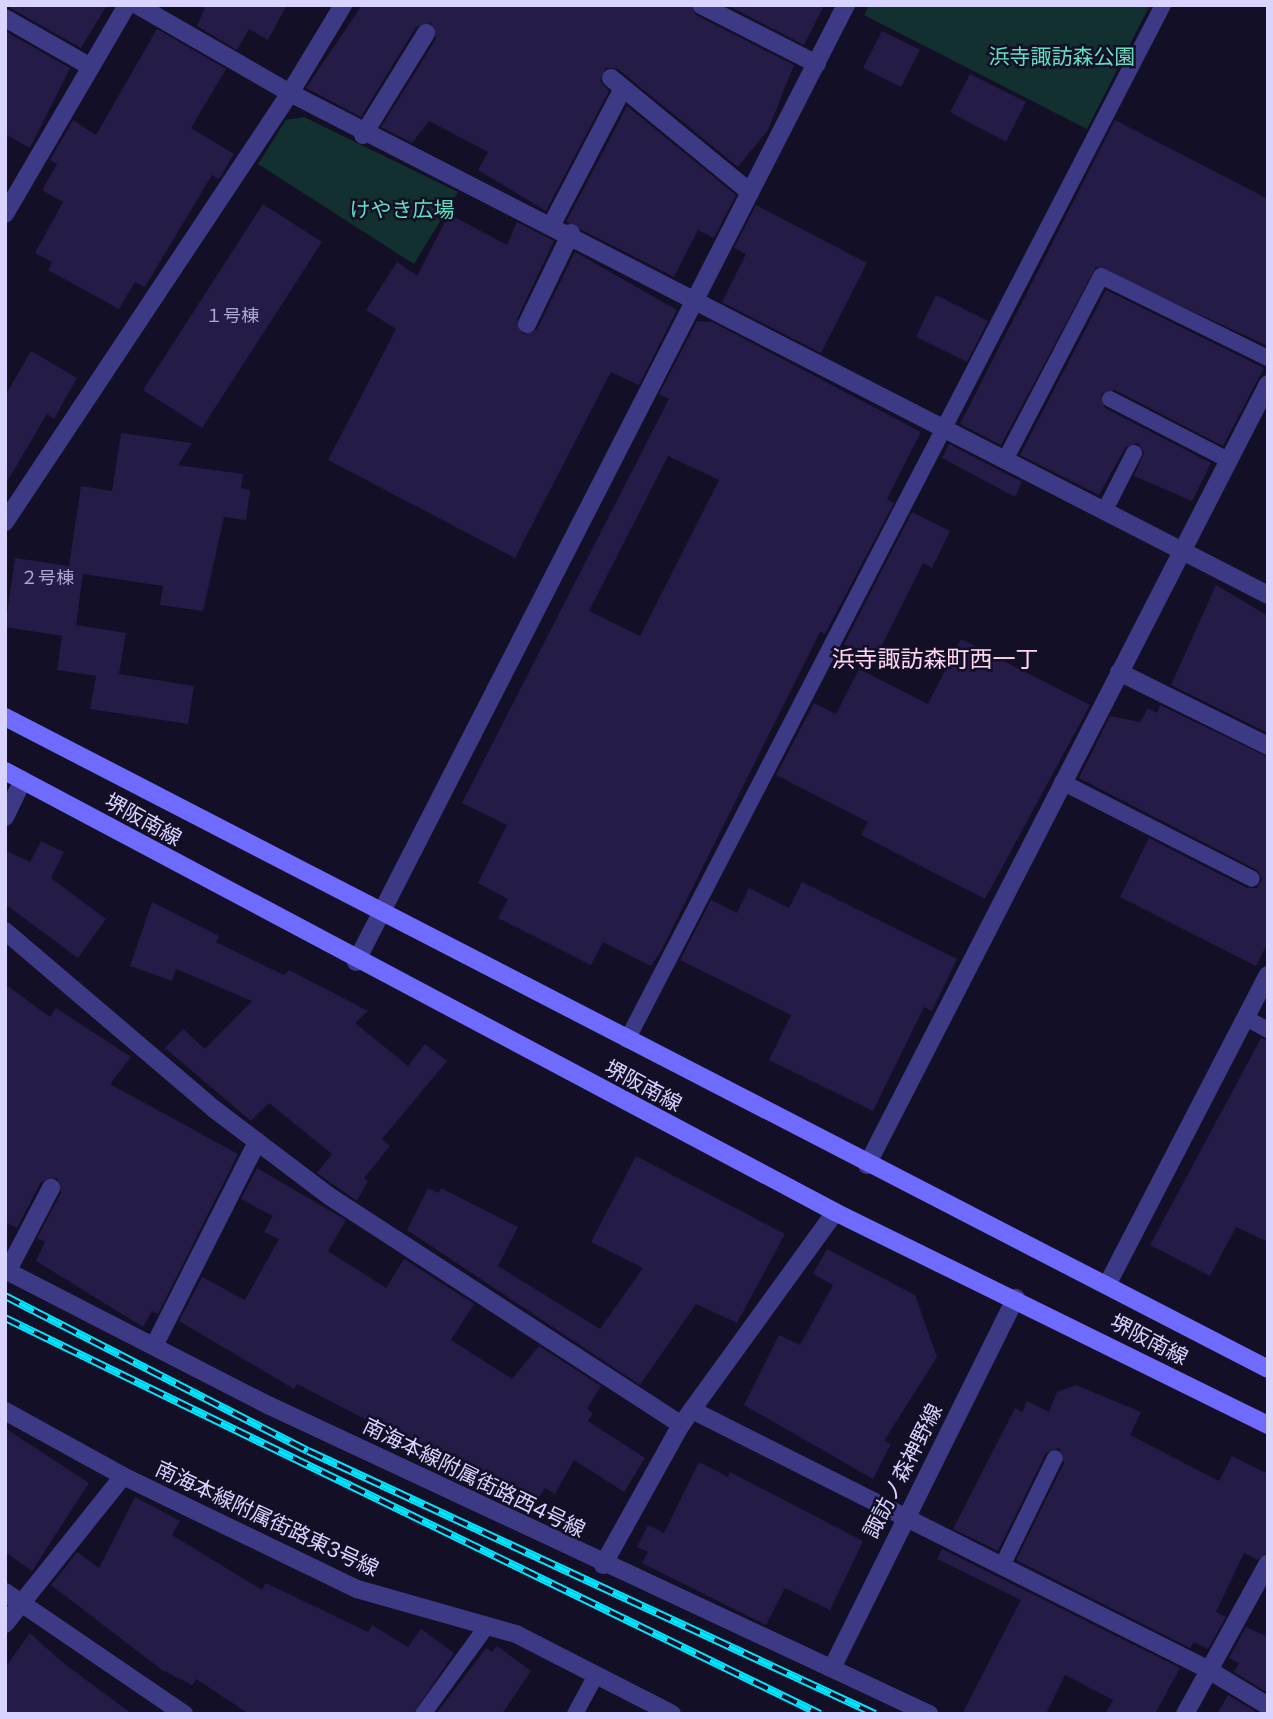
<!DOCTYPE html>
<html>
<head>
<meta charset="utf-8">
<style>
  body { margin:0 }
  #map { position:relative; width:1273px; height:1719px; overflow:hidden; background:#130f26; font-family:Poppins,"Noto Sans JP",sans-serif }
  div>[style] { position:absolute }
  .green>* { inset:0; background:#12302f }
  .building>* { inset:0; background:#241b47 }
  .service>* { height:16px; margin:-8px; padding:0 8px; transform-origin:8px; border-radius:8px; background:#3d3a85 }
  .minor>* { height:18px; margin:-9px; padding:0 9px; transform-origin:9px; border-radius:9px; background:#3d3a85 }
  .tertiary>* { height:18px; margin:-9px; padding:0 9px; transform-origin:9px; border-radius:9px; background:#3d3a85 }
  .secondary>* { height:18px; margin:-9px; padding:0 9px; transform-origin:9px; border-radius:9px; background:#6f6bff }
  .rail>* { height:8px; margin-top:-4px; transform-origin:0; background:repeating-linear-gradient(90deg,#130f26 0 16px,#00e5ff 0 32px); box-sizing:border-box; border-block:2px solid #00e5ff }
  span { translate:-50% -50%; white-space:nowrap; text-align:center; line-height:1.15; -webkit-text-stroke:5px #130f26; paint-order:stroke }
  .number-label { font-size:18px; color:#aca6d1 }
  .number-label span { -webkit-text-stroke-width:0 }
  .park-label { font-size:21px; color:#5fe0c0 }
  .street-label { font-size:21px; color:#d9d4ff }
  .neighbourhood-label { font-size:23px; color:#ffd6f0 }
  .frame { position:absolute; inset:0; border:7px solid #d9d4ff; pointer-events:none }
</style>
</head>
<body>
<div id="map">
  <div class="green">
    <i style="clip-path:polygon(869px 5px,1150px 5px,1087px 129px,864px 15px)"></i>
    <i style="clip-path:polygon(304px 117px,458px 192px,414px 264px,258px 164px,286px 120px)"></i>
  </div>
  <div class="building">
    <i style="clip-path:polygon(5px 5px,107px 5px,81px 48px)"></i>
    <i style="clip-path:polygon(206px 5px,287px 5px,268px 40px,249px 29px,237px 50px,197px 26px)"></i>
    <i style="clip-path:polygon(362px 5px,690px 5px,696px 15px,794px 65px,768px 130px,738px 167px,618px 69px,606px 68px,600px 81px,609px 91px,546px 211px,478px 170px,488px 152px,429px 121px,412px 143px,381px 127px,436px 39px,431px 23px,416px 27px,361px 117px,306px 88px)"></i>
    <i style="clip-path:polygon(727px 5px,824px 5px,804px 45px)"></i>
    <i style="clip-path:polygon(157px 29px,226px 69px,191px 128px,234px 154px,219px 179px,212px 175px,145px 287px,135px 282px,119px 309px,48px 270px,52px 262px,35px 253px,63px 202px,42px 190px,57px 164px,50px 160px,73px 120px,96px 135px)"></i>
    <i style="clip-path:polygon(5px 31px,70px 68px,30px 148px,5px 134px)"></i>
    <i style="clip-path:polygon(882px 31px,920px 50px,901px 87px,863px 68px)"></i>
    <i style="clip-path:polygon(970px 74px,1026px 102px,1006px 142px,950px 112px)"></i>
    <i style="clip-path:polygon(627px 106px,736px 195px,714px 238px,698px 230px,674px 277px,566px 222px)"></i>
    <i style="clip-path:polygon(1115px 120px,1268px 199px,1268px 346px,1096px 267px,1001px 445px,960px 424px)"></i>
    <i style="clip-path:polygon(263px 204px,322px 242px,202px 428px,143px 390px)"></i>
    <i style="clip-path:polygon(756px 205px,867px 263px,821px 353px,722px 302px,746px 254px,734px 248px)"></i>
    <i style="clip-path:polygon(449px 214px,507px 245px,517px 222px,554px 241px,517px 319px,523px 334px,537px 329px,575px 252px,677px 310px,639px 385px,611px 372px,515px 558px,328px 460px,396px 329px,366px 310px,397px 262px,417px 276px)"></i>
    <i style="clip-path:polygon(1106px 290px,1264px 368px,1223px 446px,1115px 390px,1101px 394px,1105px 408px,1211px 463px,1192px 501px,1134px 476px,1144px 453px,1138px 443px,1125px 448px,1099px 495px,1020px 455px)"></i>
    <i style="clip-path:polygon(936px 295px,988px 321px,967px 362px,916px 337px)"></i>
    <i style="clip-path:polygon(evenodd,697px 321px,712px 322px,921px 432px,887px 499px,894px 503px,825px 634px,820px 632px,661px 951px,651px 966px,603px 942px,591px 965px,498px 918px,508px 899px,478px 883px,507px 825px,462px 803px,669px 399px,659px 394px,697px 321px,668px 456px,719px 480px,640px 636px,589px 611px,668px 456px)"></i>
    <i style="clip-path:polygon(31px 351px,77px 378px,54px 419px,47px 414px,5px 485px,5px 396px)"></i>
    <i style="clip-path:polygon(121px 433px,192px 443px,178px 465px,243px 474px,241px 488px,250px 490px,246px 520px,224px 517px,203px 611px,160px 605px,163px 586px,83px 574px,76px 625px,126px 633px,119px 674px,194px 686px,188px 724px,90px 709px,96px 676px,57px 670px,62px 636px,5px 627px,15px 558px,69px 566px,81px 486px,112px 491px)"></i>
    <i style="clip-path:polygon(949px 444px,1022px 482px,1015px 497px,942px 458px)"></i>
    <i style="clip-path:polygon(912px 512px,950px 531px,932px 568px,923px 563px,875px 659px,844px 644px)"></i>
    <i style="clip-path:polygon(1216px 585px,1268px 616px,1268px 733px,1171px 685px)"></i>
    <i style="clip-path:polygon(961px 639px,1090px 705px,985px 899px,861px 835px,868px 822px,776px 775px,814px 703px,836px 714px,859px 669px,928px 704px)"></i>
    <i style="clip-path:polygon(1160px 705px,1268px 757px,1268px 942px,1256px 966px,1120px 897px,1149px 838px,1247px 888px,1257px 888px,1262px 879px,1257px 870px,1079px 778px,1110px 716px,1140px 722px,1148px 708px,1157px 713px)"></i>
    <i style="clip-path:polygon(41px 841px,64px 852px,51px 878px,106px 919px,78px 958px,5px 904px,5px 850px,30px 862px)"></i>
    <i style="clip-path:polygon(802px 882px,957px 959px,932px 1011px,924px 1007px,873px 1111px,769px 1060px,791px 1015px,680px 960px,711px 900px,737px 913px,749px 888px,789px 908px)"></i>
    <i style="clip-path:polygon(152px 902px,219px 936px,216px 942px,284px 975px,289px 970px,368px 1011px,355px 1023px,408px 1066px,425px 1044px,447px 1061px,382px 1139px,390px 1146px,364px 1178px,368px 1181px,357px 1201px,317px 1173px,332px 1154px,269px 1103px,251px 1121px,165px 1048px,183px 1029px,205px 1049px,252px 1001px,176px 969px,172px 981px,130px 966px)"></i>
    <i style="clip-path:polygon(5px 984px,50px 1017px,56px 1008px,131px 1057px,110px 1084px,238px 1154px,158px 1314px,152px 1311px,143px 1327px,36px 1261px,45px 1242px,37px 1238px,61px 1193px,57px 1178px,41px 1182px,17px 1228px,5px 1222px)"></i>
    <i style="clip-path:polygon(1261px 1038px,1268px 1040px,1268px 1242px,1236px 1227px,1210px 1276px,1150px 1245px)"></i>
    <i style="clip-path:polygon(636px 1156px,785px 1234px,737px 1323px,696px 1304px,640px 1385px,407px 1230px,428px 1188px,438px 1193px,441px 1188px,518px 1227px,498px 1266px,600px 1329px,643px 1268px,591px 1242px)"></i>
    <i style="clip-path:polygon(257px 1168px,346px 1220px,328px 1251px,386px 1288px,404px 1259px,474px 1304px,451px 1340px,512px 1379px,539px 1346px,601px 1386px,587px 1409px,593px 1413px,588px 1421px,645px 1458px,624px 1492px,574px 1460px,555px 1494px,545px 1488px,530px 1513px,491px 1484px,297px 1384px,294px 1389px,179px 1321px,202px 1277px,245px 1300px,279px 1239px,264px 1232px,273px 1216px,241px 1199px)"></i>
    <i style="clip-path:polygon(827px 1249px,915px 1295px,937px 1357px,884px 1441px,891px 1444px,873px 1479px,744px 1405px,779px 1335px,800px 1345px,833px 1285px,813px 1274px)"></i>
    <i style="clip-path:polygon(1076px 1385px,1141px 1412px,1130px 1435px,1219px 1481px,1232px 1456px,1268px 1474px,1268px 1552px,1257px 1560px,1244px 1553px,1216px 1612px,1226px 1617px,1208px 1649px,1194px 1642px,1190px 1648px,1016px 1560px,1064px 1463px,1059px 1448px,1046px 1453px,998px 1551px,953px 1529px,1015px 1408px,1022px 1412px,1027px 1401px,1049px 1412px,1057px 1392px)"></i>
    <i style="clip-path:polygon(5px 1428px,89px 1483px,32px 1571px,5px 1552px)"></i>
    <i style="clip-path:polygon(699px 1462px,728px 1477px,730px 1472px,863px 1541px,830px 1610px,785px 1588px,766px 1625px,642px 1563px,648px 1552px,637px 1547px,648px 1525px,664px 1533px)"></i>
    <i style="clip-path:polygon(135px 1497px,180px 1521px,172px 1535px,262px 1590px,266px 1583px,368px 1632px,372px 1625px,408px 1647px,421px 1629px,454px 1653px,413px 1714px,249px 1714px,196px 1679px,192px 1685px,162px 1670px,51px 1585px,77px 1552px,99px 1568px)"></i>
    <i style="clip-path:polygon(942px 1549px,1180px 1668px,1155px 1714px,1105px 1714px,1113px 1700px,1065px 1675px,1046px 1714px,962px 1714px,1021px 1600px,937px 1559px)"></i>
    <i style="clip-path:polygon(1246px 1627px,1268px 1637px,1268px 1693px,1234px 1672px,1239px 1663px,1229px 1658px)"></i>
    <i style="clip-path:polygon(30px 1633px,62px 1662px,132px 1714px,5px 1714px,5px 1668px)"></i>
    <i style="clip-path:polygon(497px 1646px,531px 1671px,502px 1714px,436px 1714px,486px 1648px,492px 1652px)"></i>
    <i style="clip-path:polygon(1228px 1695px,1259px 1714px,1217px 1714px)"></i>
  </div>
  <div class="service">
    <i style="left:1110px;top:399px;width:133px;rotate:27.3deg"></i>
    <i style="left:1006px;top:458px;width:205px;rotate:-62.4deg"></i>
    <i style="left:1101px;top:276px;width:186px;rotate:26.2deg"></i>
    <i style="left:1105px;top:510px;width:64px;rotate:-63deg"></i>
    <i style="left:1062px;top:782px;width:213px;rotate:27deg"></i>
    <i style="left:1246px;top:1018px;width:25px;rotate:29deg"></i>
    <i style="left:627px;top:1040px;width:1166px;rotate:-62.62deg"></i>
    <i style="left:1002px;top:1566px;width:120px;rotate:-63.9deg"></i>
    <i style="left:423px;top:1714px;width:109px;rotate:-54deg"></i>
    <i style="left:575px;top:1714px;width:44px;rotate:-61.7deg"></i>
  </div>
  <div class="minor">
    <i style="left:137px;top:5px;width:177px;rotate:29.9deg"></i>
    <i style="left:290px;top:93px;width:103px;rotate:-58.9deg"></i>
    <i style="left:701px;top:5px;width:130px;rotate:27deg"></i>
    <i style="left:5px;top:18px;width:99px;rotate:29.7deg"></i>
    <i style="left:611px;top:78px;width:180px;rotate:39.4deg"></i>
    <i style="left:363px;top:135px;width:120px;rotate:-58.3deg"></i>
    <i style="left:5px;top:214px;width:242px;rotate:-59.7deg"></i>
    <i style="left:552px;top:224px;width:153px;rotate:-62.4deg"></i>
    <i style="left:527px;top:324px;width:101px;rotate:-64.2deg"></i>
    <i style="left:5px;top:522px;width:515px;rotate:-56.4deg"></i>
    <i style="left:290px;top:93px;width:1099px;rotate:27.17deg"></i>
    <i style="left:1119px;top:672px;width:166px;rotate:26.4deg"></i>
    <i style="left:5px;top:817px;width:41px;rotate:-64.1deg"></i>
    <i style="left:5px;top:931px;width:275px;rotate:40.4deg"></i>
    <i style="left:214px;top:1109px;width:144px;rotate:37.1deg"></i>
    <i style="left:329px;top:1196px;width:420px;rotate:33deg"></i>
    <i style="left:356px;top:962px;width:1075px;rotate:-62.89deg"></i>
    <i style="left:867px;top:1165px;width:878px;rotate:-62.82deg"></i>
    <i style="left:5px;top:1270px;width:296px;rotate:27.2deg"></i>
    <i style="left:268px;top:1405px;width:730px;rotate:25.05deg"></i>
    <i style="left:7px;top:1272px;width:95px;rotate:-62.4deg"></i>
    <i style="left:1107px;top:1285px;width:349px;rotate:-62.6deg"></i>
    <i style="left:154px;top:1346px;width:229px;rotate:-63.2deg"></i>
    <i style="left:692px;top:1410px;width:576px;rotate:26.7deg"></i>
    <i style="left:1207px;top:1669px;width:71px;rotate:31.2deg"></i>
    <i style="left:5px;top:1411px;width:135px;rotate:28.8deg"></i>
    <i style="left:123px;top:1476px;width:260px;rotate:25.8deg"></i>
    <i style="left:357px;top:1589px;width:165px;rotate:15.8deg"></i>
    <i style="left:516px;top:1634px;width:175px;rotate:27.1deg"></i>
    <i style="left:603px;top:1565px;width:160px;rotate:-60.9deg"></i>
    <i style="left:681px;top:1425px;width:263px;rotate:-54.1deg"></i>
    <i style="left:5px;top:1592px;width:217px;rotate:34.3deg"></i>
    <i style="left:5px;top:1624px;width:189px;rotate:-51.4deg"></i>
    <i style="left:1185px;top:1714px;width:172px;rotate:-61.2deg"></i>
  </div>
  <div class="tertiary">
    <i style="left:833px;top:1666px;width:411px;rotate:-63.6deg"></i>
  </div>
  <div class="secondary">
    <i style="left:5px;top:717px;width:1421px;rotate:27.3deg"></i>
    <i style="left:5px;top:771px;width:940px;rotate:27.98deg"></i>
    <i style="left:835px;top:1212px;width:483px;rotate:26.2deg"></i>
  </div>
  <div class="rail">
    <i style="left:5px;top:1296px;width:340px;rotate:27.1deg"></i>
    <i style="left:308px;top:1451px;width:625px;rotate:24.88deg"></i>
    <i style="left:5px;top:1318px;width:906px;rotate:25.91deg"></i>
  </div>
  <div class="number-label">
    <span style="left:232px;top:316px">１号棟</span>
    <span style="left:47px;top:578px">２号棟</span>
  </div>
  <div class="park-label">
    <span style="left:1062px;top:57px">浜寺諏訪森公園</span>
    <span style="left:402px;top:210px">けやき広場</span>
  </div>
  <div class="street-label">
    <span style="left:143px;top:820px;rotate:29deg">堺阪南線</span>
    <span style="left:643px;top:1086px;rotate:28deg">堺阪南線</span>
    <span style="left:1149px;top:1340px;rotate:27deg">堺阪南線</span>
    <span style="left:903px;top:1471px;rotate:-63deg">諏訪ノ森神野線</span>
    <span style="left:474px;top:1478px;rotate:26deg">南海本線附属街路西4号線</span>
    <span style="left:267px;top:1519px;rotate:25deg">南海本線附属街路東3号線</span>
  </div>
  <div class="neighbourhood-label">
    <span style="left:935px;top:659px">浜寺諏訪森町西一丁</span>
  </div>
  <div class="frame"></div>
</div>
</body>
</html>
